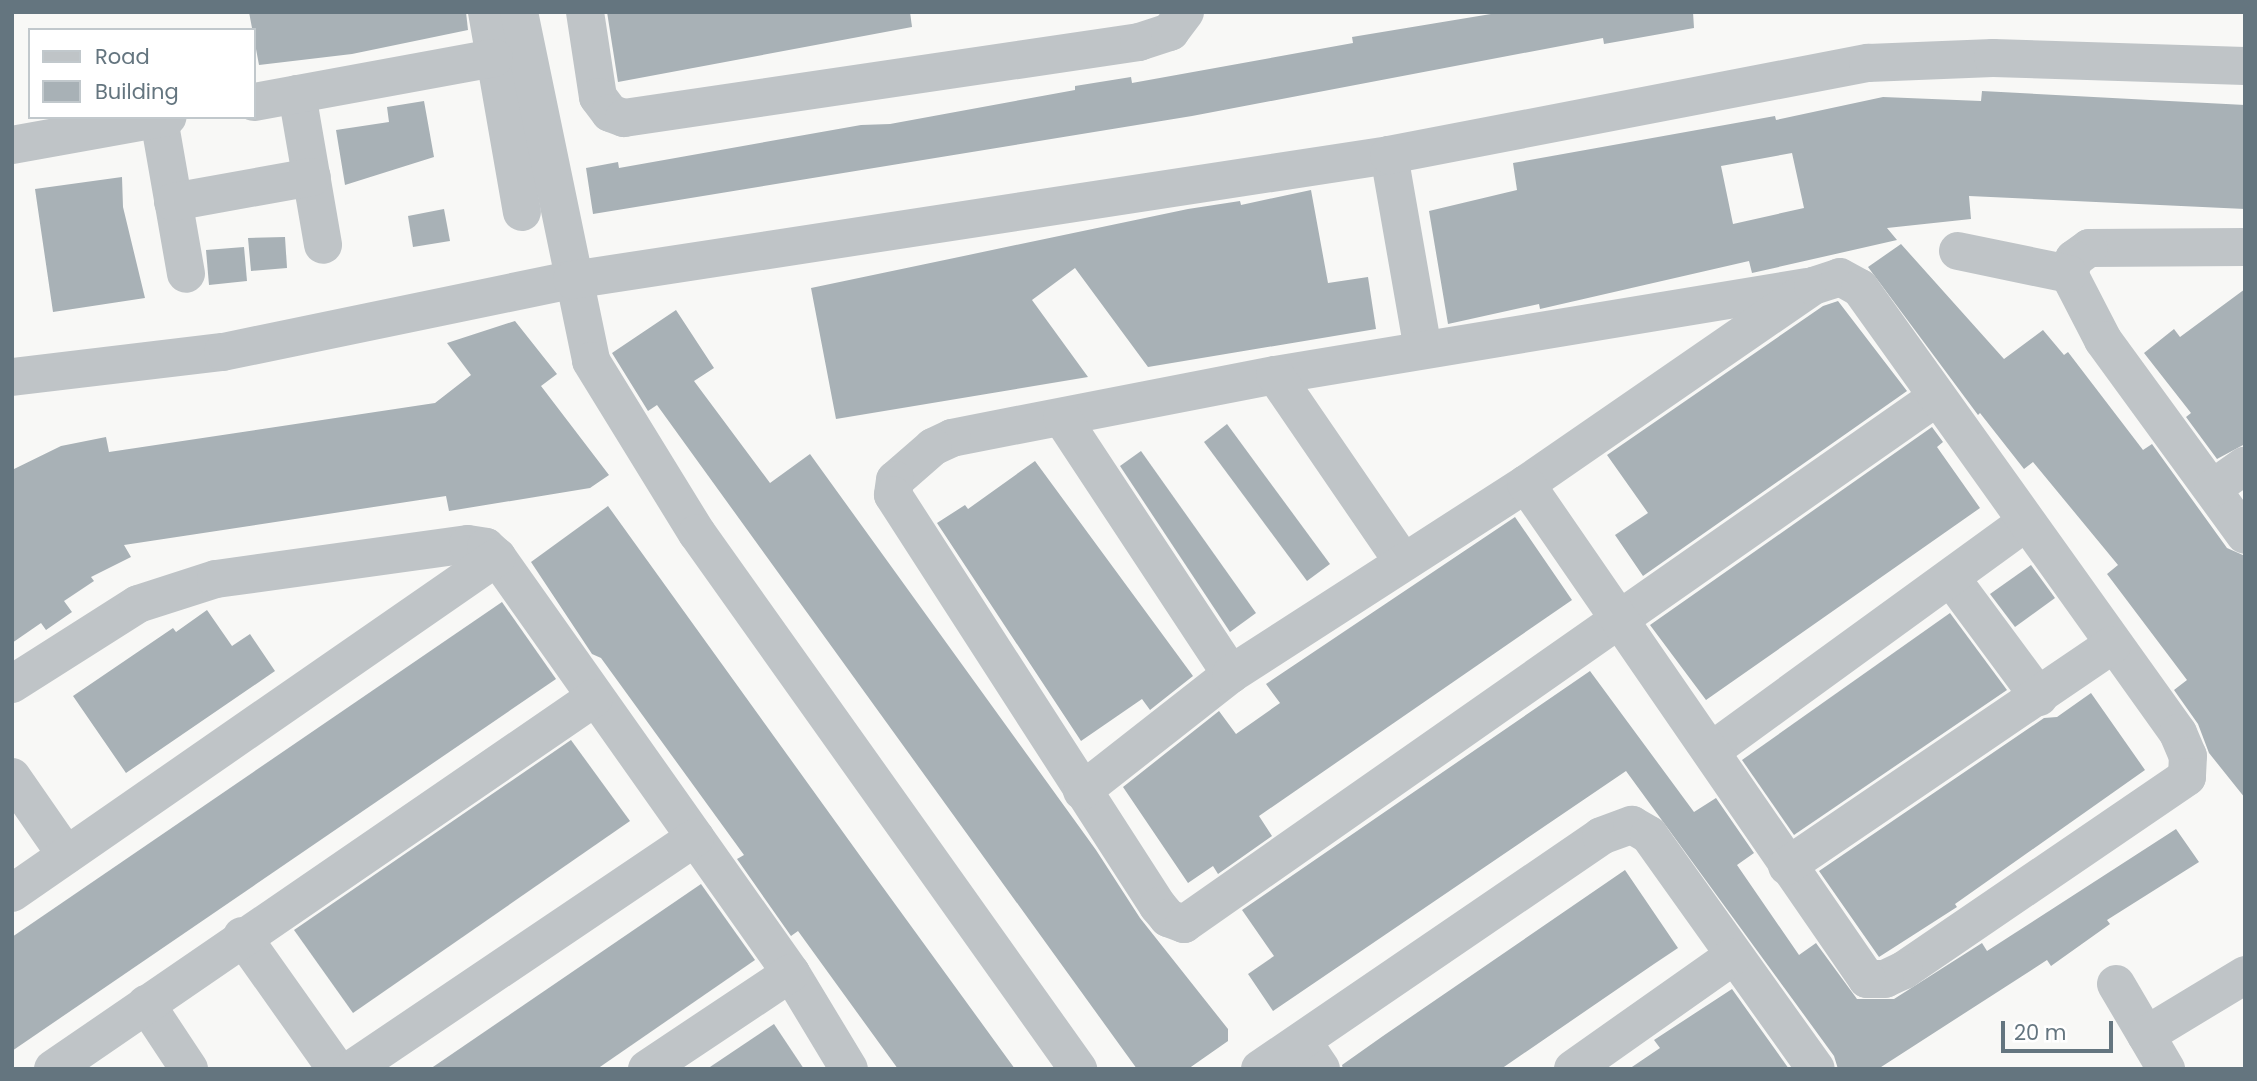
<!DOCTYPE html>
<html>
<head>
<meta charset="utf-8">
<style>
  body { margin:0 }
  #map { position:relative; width:2257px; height:1081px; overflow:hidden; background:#f8f8f6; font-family:Poppins,sans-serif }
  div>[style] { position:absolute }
  .building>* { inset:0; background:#a8b1b6 }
  .minor>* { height:38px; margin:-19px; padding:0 19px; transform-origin:19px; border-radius:19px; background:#bfc4c7 }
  span { translate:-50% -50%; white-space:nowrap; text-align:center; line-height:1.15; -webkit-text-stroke:7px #fff; paint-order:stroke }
  .frame { position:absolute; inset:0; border:14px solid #64757f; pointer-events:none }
  .legend { position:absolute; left:28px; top:28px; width:228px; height:91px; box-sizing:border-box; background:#fff; border:2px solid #c1c8cc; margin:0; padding:9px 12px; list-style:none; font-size:21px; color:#64757f }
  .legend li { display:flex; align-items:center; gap:14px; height:35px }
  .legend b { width:35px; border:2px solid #c1c8cc }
  .scale { position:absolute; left:2001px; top:1021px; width:112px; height:32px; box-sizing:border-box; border:4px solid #64757f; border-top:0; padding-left:9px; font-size:21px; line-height:24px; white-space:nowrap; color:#64757f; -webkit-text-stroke:5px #fff; paint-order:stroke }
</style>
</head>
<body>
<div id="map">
  <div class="building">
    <i style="clip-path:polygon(249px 12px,466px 12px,468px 30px,352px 54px,259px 65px)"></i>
    <i style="clip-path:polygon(607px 12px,910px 12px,912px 27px,618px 82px)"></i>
    <i style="clip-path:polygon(1503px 12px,1693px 12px,1694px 28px,1604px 44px,1603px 38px,1192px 116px,593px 214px,586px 168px,618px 162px,619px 168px,861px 125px,890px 124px,1075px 90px,1075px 86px,1131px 77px,1132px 83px,1353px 43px,1352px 37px)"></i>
    <i style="clip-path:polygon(evenodd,1982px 91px,2245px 105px,2245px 209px,1969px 196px,1971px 219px,1887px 228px,1897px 240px,1752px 273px,1749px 261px,1540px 309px,1539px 304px,1448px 324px,1429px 211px,1517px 190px,1513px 163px,1775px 116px,1776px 120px,1883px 97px,1981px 101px,1982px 91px,1792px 153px,1804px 208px,1733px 224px,1721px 166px,1792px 153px)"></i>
    <i style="clip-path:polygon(424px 101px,434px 157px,345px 185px,336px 130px,389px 122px,387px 107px)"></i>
    <i style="clip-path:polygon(122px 177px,123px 207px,145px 298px,53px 312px,35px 189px)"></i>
    <i style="clip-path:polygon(1311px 190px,1328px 283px,1368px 277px,1376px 329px,1148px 367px,1075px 268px,1032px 300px,1088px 377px,836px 419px,811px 288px,1188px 209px,1240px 201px,1241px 205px)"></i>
    <i style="clip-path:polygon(444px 209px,450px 241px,413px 247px,408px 216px)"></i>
    <i style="clip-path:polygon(285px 237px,287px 268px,251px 271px,248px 238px)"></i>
    <i style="clip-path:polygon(1901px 244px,2004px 359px,2043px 330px,2064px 355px,2068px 352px,2143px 450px,2152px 444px,2227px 548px,2245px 556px,2245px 798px,2209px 753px,2198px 724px,2174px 690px,2187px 680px,2107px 574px,2118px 565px,2033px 462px,2024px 469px,1980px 413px,1978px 415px,1868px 267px)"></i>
    <i style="clip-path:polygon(244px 247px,247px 281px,209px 285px,206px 250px)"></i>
    <i style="clip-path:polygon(2245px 289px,2245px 444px,2217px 459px,2186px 417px,2191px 413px,2144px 353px,2174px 329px,2180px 337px)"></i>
    <i style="clip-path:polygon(1838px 301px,1907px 391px,1643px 576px,1615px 535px,1648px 513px,1607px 455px,1823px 306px)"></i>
    <i style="clip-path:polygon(676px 310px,714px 368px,694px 381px,770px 483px,810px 454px,1096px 850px,1140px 918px,1228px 1029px,1228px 1041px,1188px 1069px,1137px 1069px,657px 405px,648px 411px,612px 353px)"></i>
    <i style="clip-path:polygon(515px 321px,557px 374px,541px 386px,609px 475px,590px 488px,449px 511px,446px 496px,124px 545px,131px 557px,91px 577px,94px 581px,64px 601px,72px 612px,46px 630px,41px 623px,12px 643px,12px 470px,61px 446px,106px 437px,109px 452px,435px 403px,471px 375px,447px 343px)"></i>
    <i style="clip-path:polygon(1227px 424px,1330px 564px,1307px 581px,1204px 442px)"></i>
    <i style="clip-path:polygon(1932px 427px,1943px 442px,1937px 447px,1980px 508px,1706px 700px,1650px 625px)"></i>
    <i style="clip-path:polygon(1141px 451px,1256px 613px,1230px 632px,1120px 466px)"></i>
    <i style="clip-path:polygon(1035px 461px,1193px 676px,1150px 710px,1142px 699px,1081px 741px,937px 523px,965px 505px,968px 509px)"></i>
    <i style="clip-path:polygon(608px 506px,871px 871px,1015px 1069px,898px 1069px,798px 931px,791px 936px,737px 859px,744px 855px,601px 658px,592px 654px,531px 562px)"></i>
    <i style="clip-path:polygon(1515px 517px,1572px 600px,1259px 816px,1272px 836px,1218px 874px,1213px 866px,1188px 883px,1123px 787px,1219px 711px,1236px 734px,1280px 703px,1266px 684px)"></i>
    <i style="clip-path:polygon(2031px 565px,2055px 598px,2015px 627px,1990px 594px)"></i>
    <i style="clip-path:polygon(502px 602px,556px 679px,12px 1051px,12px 937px)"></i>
    <i style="clip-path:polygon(207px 610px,232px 646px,250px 634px,275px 671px,126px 773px,73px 696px,173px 628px,176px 632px)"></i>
    <i style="clip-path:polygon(1950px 613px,2007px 690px,1794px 835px,1742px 760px)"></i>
    <i style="clip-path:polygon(1590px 671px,1694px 812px,1716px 798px,1754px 853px,1737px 865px,1799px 955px,1816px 943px,1857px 999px,1894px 999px,1982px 943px,1987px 951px,2176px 829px,2199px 862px,2107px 920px,2110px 924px,2051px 966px,2047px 960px,1878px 1069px,1838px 1069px,1834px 1056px,1626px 771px,1273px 1011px,1248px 974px,1274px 956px,1242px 910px)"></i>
    <i style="clip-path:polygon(2091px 693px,2145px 770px,1955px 904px,1957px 907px,1879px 957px,1819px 871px,2044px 718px,2057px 717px)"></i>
    <i style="clip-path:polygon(571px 740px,630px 821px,353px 1013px,294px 930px)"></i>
    <i style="clip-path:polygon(1625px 870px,1678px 948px,1654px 964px,1501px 1069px,1343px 1069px,1342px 1065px,1383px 1036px)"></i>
    <i style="clip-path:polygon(701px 884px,755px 960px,597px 1069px,430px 1069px)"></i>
    <i style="clip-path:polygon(1732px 989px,1789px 1069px,1629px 1069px,1660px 1048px,1654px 1040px)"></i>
    <i style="clip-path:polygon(774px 1024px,804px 1069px,707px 1069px)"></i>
  </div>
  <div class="minor">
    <i style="left:487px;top:12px;width:203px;rotate:80.1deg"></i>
    <i style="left:519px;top:12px;width:356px;rotate:78.3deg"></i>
    <i style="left:591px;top:361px;width:202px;rotate:58.4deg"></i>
    <i style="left:697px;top:533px;width:658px;rotate:54.59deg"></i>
    <i style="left:585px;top:12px;width:86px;rotate:81.3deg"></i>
    <i style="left:598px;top:97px;width:20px;rotate:53deg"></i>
    <i style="left:610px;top:113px;width:15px;rotate:20deg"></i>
    <i style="left:624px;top:118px;width:521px;rotate:-8.39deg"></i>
    <i style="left:1139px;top:42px;width:33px;rotate:-18deg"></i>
    <i style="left:1170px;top:32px;width:25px;rotate:-53deg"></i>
    <i style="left:297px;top:94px;width:153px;rotate:80.2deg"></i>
    <i style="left:254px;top:102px;width:244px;rotate:-10.4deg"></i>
    <i style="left:159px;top:119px;width:157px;rotate:80.1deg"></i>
    <i style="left:12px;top:145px;width:158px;rotate:-10.2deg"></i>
    <i style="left:1389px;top:155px;width:197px;rotate:80.1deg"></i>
    <i style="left:173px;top:202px;width:141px;rotate:-10.2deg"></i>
    <i style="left:2245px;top:247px;width:156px;rotate:179.6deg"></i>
    <i style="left:2089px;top:248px;width:19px;rotate:144deg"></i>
    <i style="left:2074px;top:259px;width:16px;rotate:108deg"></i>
    <i style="left:2069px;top:274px;width:74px;rotate:62.7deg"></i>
    <i style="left:2103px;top:340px;width:241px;rotate:53.9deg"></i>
    <i style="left:1958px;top:251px;width:113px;rotate:11.7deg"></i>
    <i style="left:1807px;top:287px;width:539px;rotate:170.61deg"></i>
    <i style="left:1275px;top:375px;width:329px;rotate:169deg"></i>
    <i style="left:952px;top:438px;width:21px;rotate:155deg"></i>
    <i style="left:933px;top:447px;width:50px;rotate:139deg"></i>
    <i style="left:895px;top:480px;width:15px;rotate:98deg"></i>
    <i style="left:893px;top:495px;width:489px;rotate:57.2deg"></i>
    <i style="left:1158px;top:906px;width:16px;rotate:50deg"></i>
    <i style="left:1168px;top:918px;width:17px;rotate:21deg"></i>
    <i style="left:1184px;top:924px;width:919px;rotate:-34.99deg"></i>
    <i style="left:1275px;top:375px;width:227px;rotate:55.6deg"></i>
    <i style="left:12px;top:377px;width:212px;rotate:-6.8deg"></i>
    <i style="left:223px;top:352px;width:356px;rotate:-11.7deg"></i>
    <i style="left:572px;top:280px;width:827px;rotate:-8.7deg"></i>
    <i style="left:1389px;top:155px;width:488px;rotate:-10.9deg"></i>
    <i style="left:1868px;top:63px;width:125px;rotate:-2.3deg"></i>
    <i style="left:1993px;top:58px;width:252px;rotate:1.8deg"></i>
    <i style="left:1062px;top:418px;width:307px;rotate:56.6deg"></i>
    <i style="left:2213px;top:488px;width:39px;rotate:-35deg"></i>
    <i style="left:1951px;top:578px;width:148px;rotate:53.5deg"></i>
    <i style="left:12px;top:684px;width:149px;rotate:-32.4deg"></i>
    <i style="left:138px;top:604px;width:82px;rotate:-17.8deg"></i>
    <i style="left:216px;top:579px;width:254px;rotate:-7.9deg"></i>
    <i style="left:468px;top:544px;width:18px;rotate:9deg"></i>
    <i style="left:486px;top:547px;width:15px;rotate:42deg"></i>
    <i style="left:497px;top:557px;width:509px;rotate:54.75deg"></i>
    <i style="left:791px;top:973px;width:112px;rotate:58.9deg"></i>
    <i style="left:1711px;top:751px;width:389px;rotate:-36deg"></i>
    <i style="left:12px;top:777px;width:95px;rotate:55.3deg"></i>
    <i style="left:1082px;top:791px;width:189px;rotate:-38.1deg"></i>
    <i style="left:1231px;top:674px;width:351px;rotate:-32.8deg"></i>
    <i style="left:1526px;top:484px;width:349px;rotate:-34.6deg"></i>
    <i style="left:1813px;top:286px;width:28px;rotate:-18deg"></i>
    <i style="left:1840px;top:277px;width:23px;rotate:29deg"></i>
    <i style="left:1860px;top:288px;width:547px;rotate:54.45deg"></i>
    <i style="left:2178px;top:733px;width:25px;rotate:67deg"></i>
    <i style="left:2188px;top:756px;width:21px;rotate:93deg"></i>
    <i style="left:2187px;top:777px;width:343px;rotate:145.7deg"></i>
    <i style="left:1904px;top:970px;width:21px;rotate:155deg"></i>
    <i style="left:1885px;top:979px;width:18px;rotate:180deg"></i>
    <i style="left:1867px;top:979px;width:601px;rotate:-124.56deg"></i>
    <i style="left:1787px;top:866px;width:393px;rotate:-34.2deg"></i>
    <i style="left:12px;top:893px;width:590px;rotate:-34.71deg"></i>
    <i style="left:242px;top:936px;width:163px;rotate:54.7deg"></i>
    <i style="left:2116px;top:984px;width:99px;rotate:59.5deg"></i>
    <i style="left:146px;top:1004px;width:78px;rotate:56.5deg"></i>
    <i style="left:2146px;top:1035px;width:116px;rotate:-31.2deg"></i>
    <i style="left:1303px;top:1042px;width:32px;rotate:56deg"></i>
    <i style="left:53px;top:1069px;width:656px;rotate:-34.44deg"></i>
    <i style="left:352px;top:1069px;width:414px;rotate:-34deg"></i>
    <i style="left:647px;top:1069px;width:173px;rotate:-33.7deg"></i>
    <i style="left:1260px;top:1069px;width:413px;rotate:-34.3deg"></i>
    <i style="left:1601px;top:836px;width:33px;rotate:-20deg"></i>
    <i style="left:1632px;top:825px;width:20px;rotate:30deg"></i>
    <i style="left:1649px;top:835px;width:287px;rotate:54.5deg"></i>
    <i style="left:1573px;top:1069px;width:194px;rotate:-35.2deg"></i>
  </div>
  <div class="frame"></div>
  <ul class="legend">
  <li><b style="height:9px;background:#bfc4c7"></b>Road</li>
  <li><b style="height:19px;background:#a8b1b6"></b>Building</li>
  </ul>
  <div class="scale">20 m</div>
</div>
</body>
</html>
